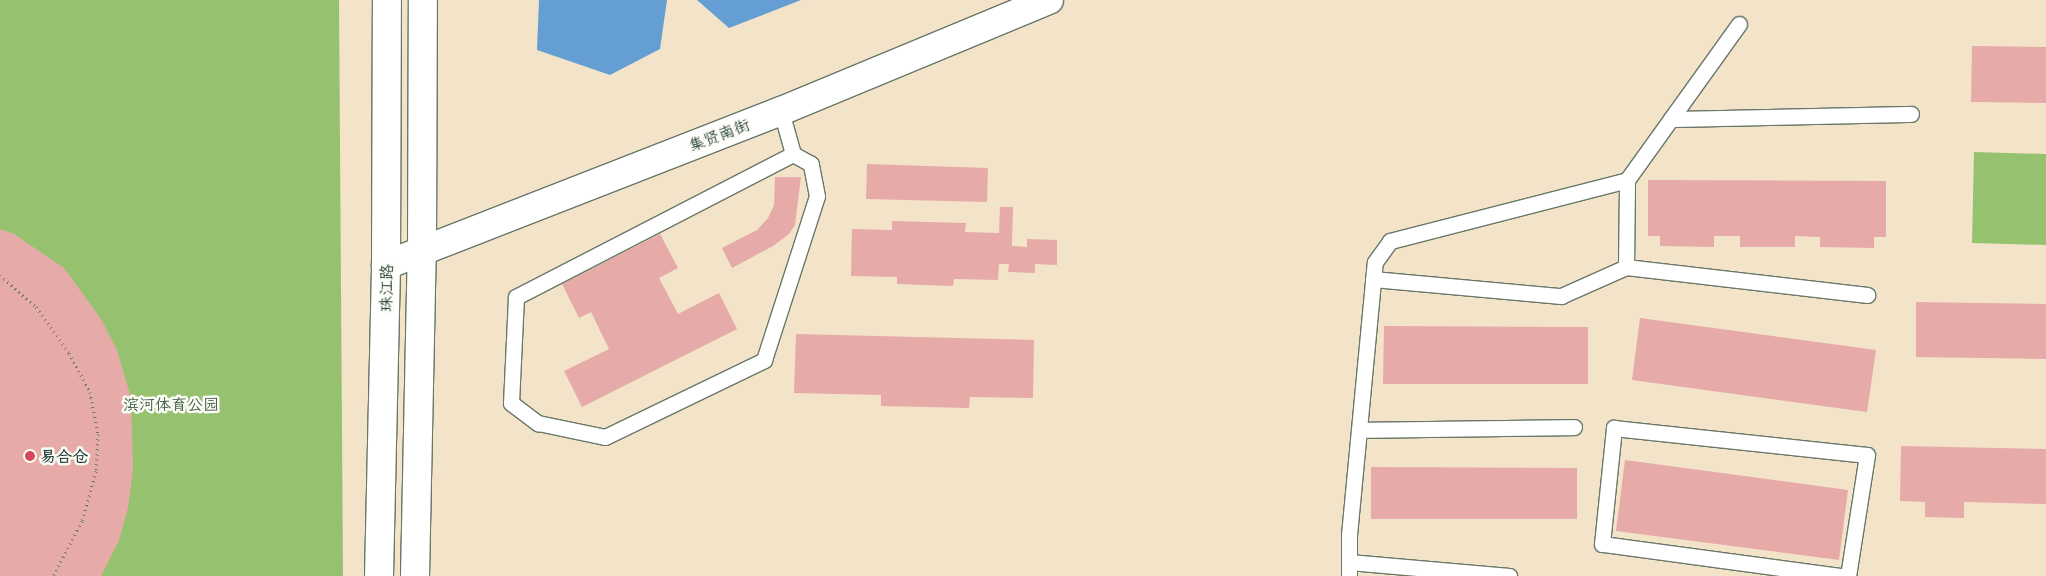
<!DOCTYPE html>
<html>
<head>
<meta charset="utf-8">
<style>
  body { margin:0 }
  #map { position:relative; width:2046px; height:576px; overflow:hidden; background:#f3e4c9; font-family:Mali,"LXGW WenKai TC",sans-serif }
  div>[style] { position:absolute }
  .green>* { inset:0; background:#96c26f }
  .water>* { inset:0; background:#649ed3 }
  .building>* { inset:0; background:#e6aaa8 }
  .path>* { height:3px; margin-top:-1.5px; transform-origin:0; background:repeating-linear-gradient(90deg,#697768 0 1px,transparent 0 5px) }
  .roads { filter:drop-shadow(1px 0 #697768) drop-shadow(-1px 0 #697768) drop-shadow(0 1px #697768) drop-shadow(0 -1px #697768) }
  .service>* { height:15px; margin:-7.5px; padding:0 7.5px; transform-origin:7.5px; border-radius:7.5px; background:#fff }
  .minor>* { height:28px; margin:-14px; padding:0 14px; transform-origin:14px; border-radius:14px; background:#fff }
  .secondary>* { height:28px; margin:-14px; padding:0 14px; transform-origin:14px; border-radius:14px; background:#fff }
  .dots>* { width:14px; height:14px; translate:-50% -50%; box-sizing:border-box; border:2px solid #fdfcf7; border-radius:50% }
  span { translate:-50% -50%; white-space:nowrap; text-align:center; line-height:1.15; -webkit-text-stroke:5px #fdfcf7; paint-order:stroke }
  .street-label { font-size:16px; color:#1f3d34 }
  .park-label { font-size:16px; color:#3d5e43 }
  .poi-label { font-size:16px; color:#1f3d34; font-weight:700 }
  .left { translate:0 -50%; text-align:left }
</style>
</head>
<body>
<div id="map">
  <div class="green">
    <i style="clip-path:polygon(0 0,339px 0,343px 576px,0 576px)"></i>
    <i style="clip-path:polygon(1974px 152px,2046px 154px,2046px 245px,1972px 243px)"></i>
  </div>
  <div class="water">
    <i style="clip-path:polygon(539px 0,667px 0,660px 49px,610px 75px,537px 50px)"></i>
    <i style="clip-path:polygon(697px 0,801px 0,729px 28px)"></i>
  </div>
  <div class="building">
    <i style="clip-path:polygon(1972px 46px,2046px 47px,2046px 103px,1971px 102px)"></i>
    <i style="clip-path:polygon(867px 164px,988px 168px,987px 202px,866px 199px)"></i>
    <i style="clip-path:polygon(775px 177px,801px 177px,795px 225px,789px 234px,773px 246px,732px 268px,722px 248px,757px 230px,768px 218px,774px 205px)"></i>
    <i style="clip-path:polygon(1648px 180px,1886px 181px,1886px 237px,1874px 237px,1874px 248px,1820px 247px,1820px 237px,1795px 236px,1795px 247px,1740px 247px,1740px 236px,1714px 236px,1714px 247px,1660px 246px,1660px 236px,1648px 236px)"></i>
    <i style="clip-path:polygon(1000px 207px,1013px 207px,1012px 246px,1027px 247px,1027px 239px,1057px 240px,1057px 265px,1035px 264px,1035px 273px,1008px 272px,1009px 264px,999px 264px,998px 280px,954px 279px,953px 286px,897px 284px,897px 277px,851px 276px,852px 229px,892px 230px,892px 221px,966px 223px,965px 232px,999px 233px)"></i>
    <i style="clip-path:polygon(0 229px,14px 234px,64px 268px,101px 319px,117px 350px,131px 398px,133px 470px,128px 508px,119px 540px,101px 576px,0 576px)"></i>
    <i style="clip-path:polygon(660px 234px,678px 268px,659px 278px,678px 314px,719px 293px,737px 329px,582px 407px,564px 371px,609px 349px,591px 312px,579px 318px,562px 284px)"></i>
    <i style="clip-path:polygon(1916px 302px,2046px 304px,2046px 359px,1916px 357px)"></i>
    <i style="clip-path:polygon(1640px 318px,1876px 350px,1867px 412px,1632px 380px)"></i>
    <i style="clip-path:polygon(1384px 326px,1588px 327px,1588px 384px,1383px 384px)"></i>
    <i style="clip-path:polygon(796px 334px,1034px 340px,1033px 398px,970px 397px,969px 408px,881px 406px,881px 395px,794px 393px)"></i>
    <i style="clip-path:polygon(1901px 446px,2046px 449px,2046px 504px,1964px 502px,1964px 518px,1925px 517px,1925px 502px,1900px 501px)"></i>
    <i style="clip-path:polygon(1625px 460px,1848px 490px,1839px 560px,1616px 531px)"></i>
    <i style="clip-path:polygon(1371px 467px,1577px 468px,1577px 519px,1371px 519px)"></i>
  </div>
  <div class="path">
    <i style="left:0;top:275px;width:48px;rotate:41.6deg"></i>
    <i style="left:36px;top:307px;width:57px;rotate:54.3deg"></i>
    <i style="left:69px;top:353px;width:44px;rotate:61.7deg"></i>
    <i style="left:90px;top:392px;width:43px;rotate:79.2deg"></i>
    <i style="left:98px;top:434px;width:37px;rotate:93deg"></i>
    <i style="left:96px;top:471px;width:52px;rotate:105.6deg"></i>
    <i style="left:82px;top:521px;width:62px;rotate:117.8deg"></i>
  </div>
  <div class="roads">
    <div class="service">
      <i style="left:781px;top:111px;width:45px;rotate:74.4deg"></i>
      <i style="left:793px;top:154px;width:312px;rotate:152.7deg"></i>
      <i style="left:516px;top:297px;width:106px;rotate:92.7deg"></i>
      <i style="left:511px;top:403px;width:34px;rotate:37deg"></i>
      <i style="left:538px;top:423px;width:68px;rotate:11.8deg"></i>
      <i style="left:605px;top:437px;width:177px;rotate:-25.8deg"></i>
      <i style="left:764px;top:360px;width:172px;rotate:-72.1deg"></i>
      <i style="left:817px;top:196px;width:33px;rotate:-101deg"></i>
      <i style="left:811px;top:164px;width:21px;rotate:-151deg"></i>
      <i style="left:1671px;top:119px;width:240px;rotate:-1.2deg"></i>
      <i style="left:1626px;top:267px;width:87px;rotate:-89.3deg"></i>
      <i style="left:1373px;top:279px;width:189px;rotate:5.2deg"></i>
      <i style="left:1561px;top:296px;width:71px;rotate:-24deg"></i>
      <i style="left:1626px;top:267px;width:243px;rotate:6.6deg"></i>
      <i style="left:1359px;top:430px;width:215px;rotate:-0.8deg"></i>
      <i style="left:1349px;top:562px;width:161px;rotate:5deg"></i>
      <i style="left:1349px;top:576px;width:41px;rotate:-90deg"></i>
      <i style="left:1349px;top:535px;width:274px;rotate:-84.6deg"></i>
      <i style="left:1375px;top:262px;width:26px;rotate:-54deg"></i>
      <i style="left:1390px;top:241px;width:245px;rotate:-14.4deg"></i>
      <i style="left:1627px;top:180px;width:192px;rotate:-54.3deg"></i>
      <i style="left:1840px;top:576px;width:240px;rotate:-172.3deg"></i>
      <i style="left:1602px;top:544px;width:117px;rotate:-84.1deg"></i>
      <i style="left:1614px;top:428px;width:254px;rotate:6.1deg"></i>
      <i style="left:1867px;top:455px;width:122px;rotate:98.9deg"></i>
    </div>
    <div class="minor">
      <i style="left:386px;top:265px;width:424px;rotate:-21.3deg"></i>
      <i style="left:781px;top:111px;width:290px;rotate:-22.5deg"></i>
    </div>
    <div class="secondary">
      <i style="left:379px;top:576px;width:311px;rotate:-88.7deg"></i>
      <i style="left:386px;top:265px;width:265px;rotate:-89.8deg"></i>
      <i style="left:415px;top:576px;width:325px;rotate:-88.8deg"></i>
      <i style="left:422px;top:251px;width:251px;rotate:-89.8deg"></i>
    </div>
  </div>
  <div class="dots">
    <i style="left:30px;top:456px;background:#d1495b"></i>
  </div>
  <div class="street-label">
    <span style="left:719px;top:135px;rotate:-21deg">集贤南街</span>
    <span style="left:386px;top:288px;rotate:-89deg">珠江路</span>
  </div>
  <div class="park-label">
    <span style="left:171px;top:404px">滨河体育公园</span>
  </div>
  <div class="poi-label">
    <span class="left" style="left:40px;top:456px">易合仓</span>
  </div>
</div>
</body>
</html>
